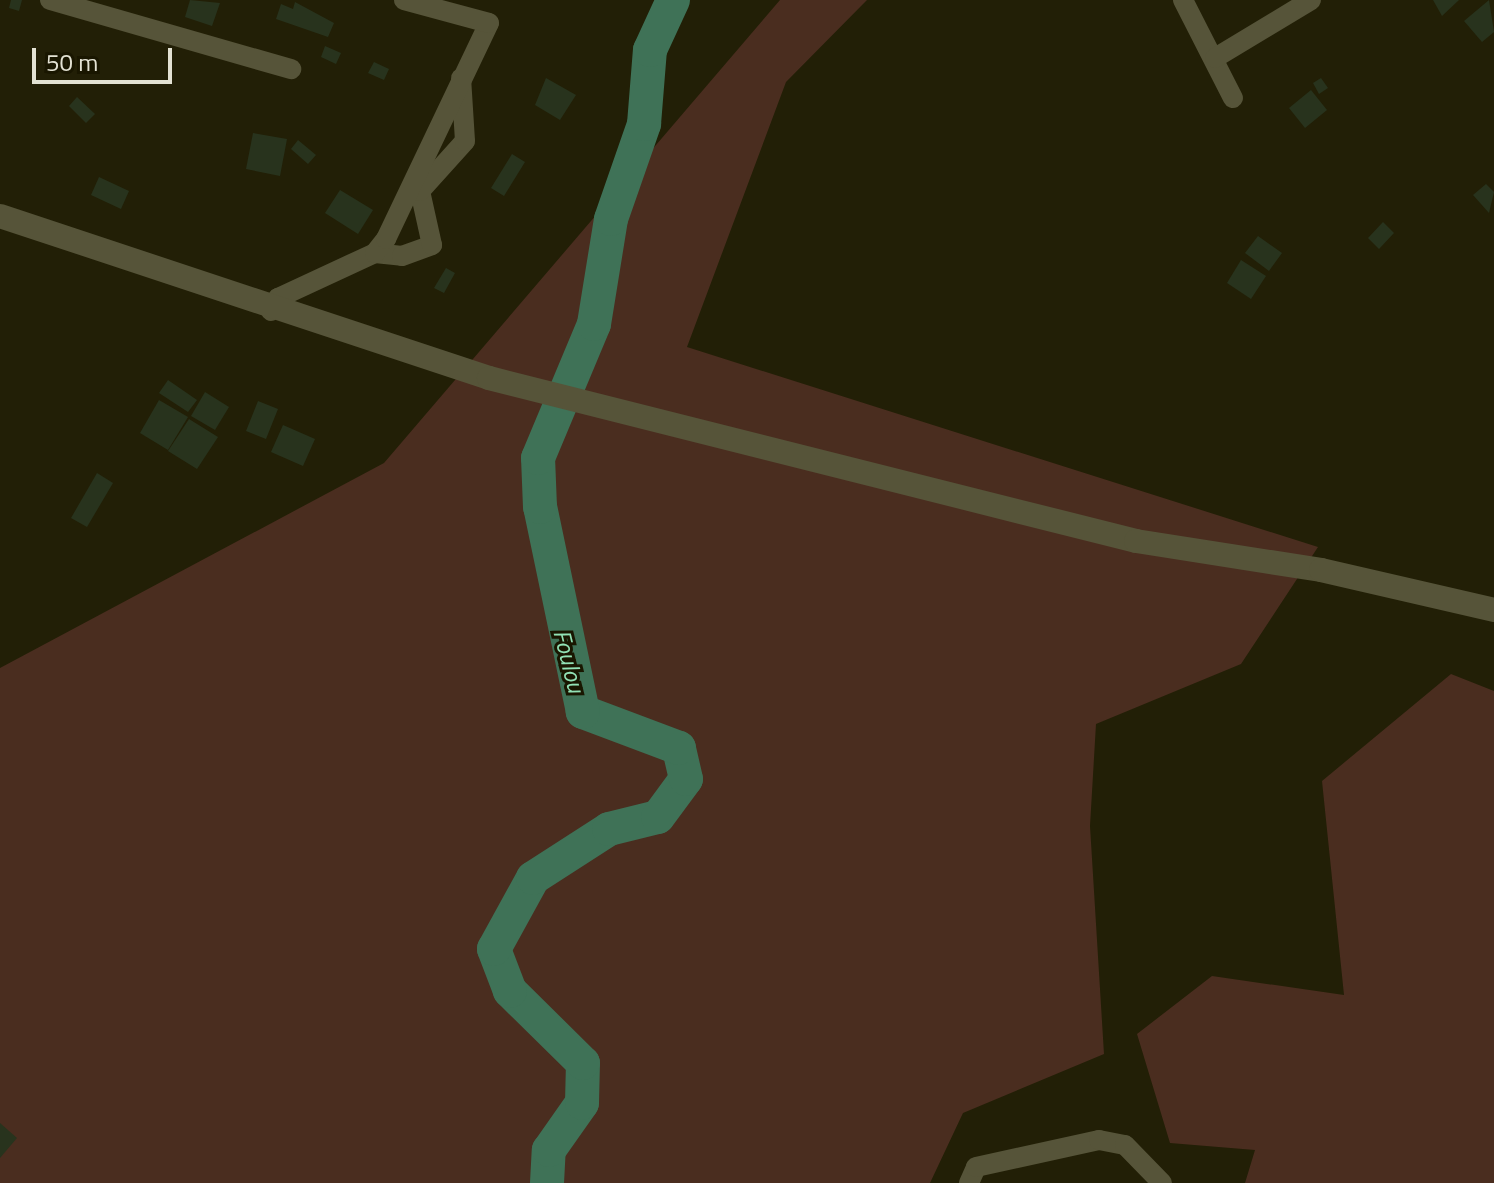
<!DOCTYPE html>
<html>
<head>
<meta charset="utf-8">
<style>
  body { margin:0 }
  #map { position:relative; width:1494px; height:1183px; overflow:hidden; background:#221f06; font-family:"Titillium Web",sans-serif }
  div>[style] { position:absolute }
  .green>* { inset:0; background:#4a2d1f }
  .river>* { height:34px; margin:-17px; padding:0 17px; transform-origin:17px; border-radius:17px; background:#3f7257 }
  .building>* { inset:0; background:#28331d }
  .minor>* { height:20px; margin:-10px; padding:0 10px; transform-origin:10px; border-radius:10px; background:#565439 }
  .tertiary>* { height:24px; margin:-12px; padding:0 12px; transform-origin:12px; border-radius:12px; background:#565439 }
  span { translate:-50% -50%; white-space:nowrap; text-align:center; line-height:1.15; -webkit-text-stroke:6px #191600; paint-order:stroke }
  .water-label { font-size:24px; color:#92e2b5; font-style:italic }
  .scale { position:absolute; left:32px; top:48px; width:140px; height:36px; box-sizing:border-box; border:4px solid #e3e2d3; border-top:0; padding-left:10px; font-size:24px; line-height:28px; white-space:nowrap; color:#e3e2d3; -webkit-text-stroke:6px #191600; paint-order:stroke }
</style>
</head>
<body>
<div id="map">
  <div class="green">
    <i style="clip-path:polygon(780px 0,867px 0,786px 82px,687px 347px,1318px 547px,1241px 664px,1096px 724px,1090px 826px,1104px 1054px,963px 1113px,930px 1183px,0 1183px,0 668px,384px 463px)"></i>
    <i style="clip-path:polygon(1451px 674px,1494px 691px,1494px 1183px,1245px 1183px,1255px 1150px,1170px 1143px,1137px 1034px,1212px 976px,1344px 995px,1322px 781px)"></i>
  </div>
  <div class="river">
    <i style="left:547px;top:1183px;width:33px;rotate:-87deg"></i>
    <i style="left:549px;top:1150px;width:57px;rotate:-54.9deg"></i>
    <i style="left:582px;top:1103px;width:40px;rotate:-88.6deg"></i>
    <i style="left:583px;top:1063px;width:103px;rotate:-135.4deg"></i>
    <i style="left:510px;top:991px;width:45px;rotate:-110.9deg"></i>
    <i style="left:494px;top:949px;width:81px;rotate:-61.2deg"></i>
    <i style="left:533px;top:878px;width:90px;rotate:-32.8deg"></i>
    <i style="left:609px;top:829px;width:50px;rotate:-13.8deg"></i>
    <i style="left:658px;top:817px;width:47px;rotate:-53.6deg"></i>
    <i style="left:686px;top:779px;width:32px;rotate:-103deg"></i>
    <i style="left:679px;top:748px;width:103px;rotate:-159.4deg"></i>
    <i style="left:583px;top:712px;width:209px;rotate:-101.8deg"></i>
    <i style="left:540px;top:507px;width:49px;rotate:-92.3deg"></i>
    <i style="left:538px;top:458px;width:145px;rotate:-67.3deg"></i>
    <i style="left:594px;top:324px;width:106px;rotate:-80.8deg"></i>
    <i style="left:611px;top:219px;width:101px;rotate:-70.8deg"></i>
    <i style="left:644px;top:124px;width:74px;rotate:-85.4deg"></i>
    <i style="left:650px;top:50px;width:55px;rotate:-65.3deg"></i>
  </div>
  <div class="building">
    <i style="clip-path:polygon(11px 0,22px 0,19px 11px,9px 8px)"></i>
    <i style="clip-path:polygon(190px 0,220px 3px,212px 26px,185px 17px)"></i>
    <i style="clip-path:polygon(1433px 0,1459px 0,1442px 16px)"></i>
    <i style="clip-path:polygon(1489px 0,1494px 32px,1482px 42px,1464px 21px)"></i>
    <i style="clip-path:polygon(295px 2px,334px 23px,328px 37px,276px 19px,281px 4px,293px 9px)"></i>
    <i style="clip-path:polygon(325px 46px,341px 53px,336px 64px,321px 57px)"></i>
    <i style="clip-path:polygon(374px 62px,389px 69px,384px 80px,368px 73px)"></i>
    <i style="clip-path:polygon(546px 78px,576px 95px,560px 120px,535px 105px)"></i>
    <i style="clip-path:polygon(1321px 78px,1328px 88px,1319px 94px,1313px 83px)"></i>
    <i style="clip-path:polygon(1311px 90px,1327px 110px,1305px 128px,1289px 108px)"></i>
    <i style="clip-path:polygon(77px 97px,95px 114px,86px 123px,69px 106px)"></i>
    <i style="clip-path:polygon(253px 133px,287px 139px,280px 176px,246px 169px)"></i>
    <i style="clip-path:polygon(298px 140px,316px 155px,308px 164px,291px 149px)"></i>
    <i style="clip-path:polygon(512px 154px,525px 162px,504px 196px,491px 188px)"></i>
    <i style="clip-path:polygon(99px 177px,129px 191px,121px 209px,91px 195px)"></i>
    <i style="clip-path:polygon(1486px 184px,1494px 192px,1489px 213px,1473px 195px)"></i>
    <i style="clip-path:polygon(340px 190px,373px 210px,358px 234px,325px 213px)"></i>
    <i style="clip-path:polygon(1383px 222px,1394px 233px,1379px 249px,1368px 238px)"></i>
    <i style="clip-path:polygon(1258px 236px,1282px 253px,1269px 271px,1245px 253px)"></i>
    <i style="clip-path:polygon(1241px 260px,1266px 276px,1251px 299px,1227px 283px)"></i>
    <i style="clip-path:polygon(446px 268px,455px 273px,444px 293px,434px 288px)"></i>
    <i style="clip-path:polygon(168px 380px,197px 400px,188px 412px,159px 393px)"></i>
    <i style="clip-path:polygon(205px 392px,229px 407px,215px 430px,191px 416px)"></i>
    <i style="clip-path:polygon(159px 400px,188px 417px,168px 450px,140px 433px)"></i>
    <i style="clip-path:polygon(258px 401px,278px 409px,266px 439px,246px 431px)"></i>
    <i style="clip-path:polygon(189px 419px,218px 437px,197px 469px,168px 451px)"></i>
    <i style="clip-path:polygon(283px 425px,315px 439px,303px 466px,271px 452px)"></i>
    <i style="clip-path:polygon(97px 473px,113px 483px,87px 527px,71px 518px)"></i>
    <i style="clip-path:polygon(0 1123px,17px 1138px,0 1158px)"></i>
  </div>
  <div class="minor">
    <i style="left:50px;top:0;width:251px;rotate:16deg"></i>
    <i style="left:1183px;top:0;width:110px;rotate:63deg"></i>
    <i style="left:1215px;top:58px;width:112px;rotate:-31.1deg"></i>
    <i style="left:375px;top:253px;width:27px;rotate:6deg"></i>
    <i style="left:402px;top:256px;width:32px;rotate:-20deg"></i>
    <i style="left:432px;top:245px;width:55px;rotate:-102.5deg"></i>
    <i style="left:420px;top:191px;width:67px;rotate:-48deg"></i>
    <i style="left:465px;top:141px;width:63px;rotate:-93.6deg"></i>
    <i style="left:271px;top:311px;width:15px;rotate:-62deg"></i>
    <i style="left:278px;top:298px;width:107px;rotate:-24.9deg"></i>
    <i style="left:375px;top:253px;width:18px;rotate:-52deg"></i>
    <i style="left:386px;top:239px;width:239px;rotate:-64.5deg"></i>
    <i style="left:489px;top:23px;width:88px;rotate:-164.9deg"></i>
    <i style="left:969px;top:1183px;width:17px;rotate:-66deg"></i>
    <i style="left:976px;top:1167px;width:126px;rotate:-12.4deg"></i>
    <i style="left:1099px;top:1140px;width:26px;rotate:11deg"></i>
    <i style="left:1125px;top:1145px;width:53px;rotate:45.8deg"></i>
  </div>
  <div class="tertiary">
    <i style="left:0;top:216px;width:515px;rotate:18.33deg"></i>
    <i style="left:489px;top:378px;width:667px;rotate:14.14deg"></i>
    <i style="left:1136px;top:541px;width:187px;rotate:8.9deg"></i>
    <i style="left:1321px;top:570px;width:178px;rotate:13deg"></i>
  </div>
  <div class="water-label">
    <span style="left:569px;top:661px;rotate:76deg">Foulou</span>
  </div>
  <div class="scale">50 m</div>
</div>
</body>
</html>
